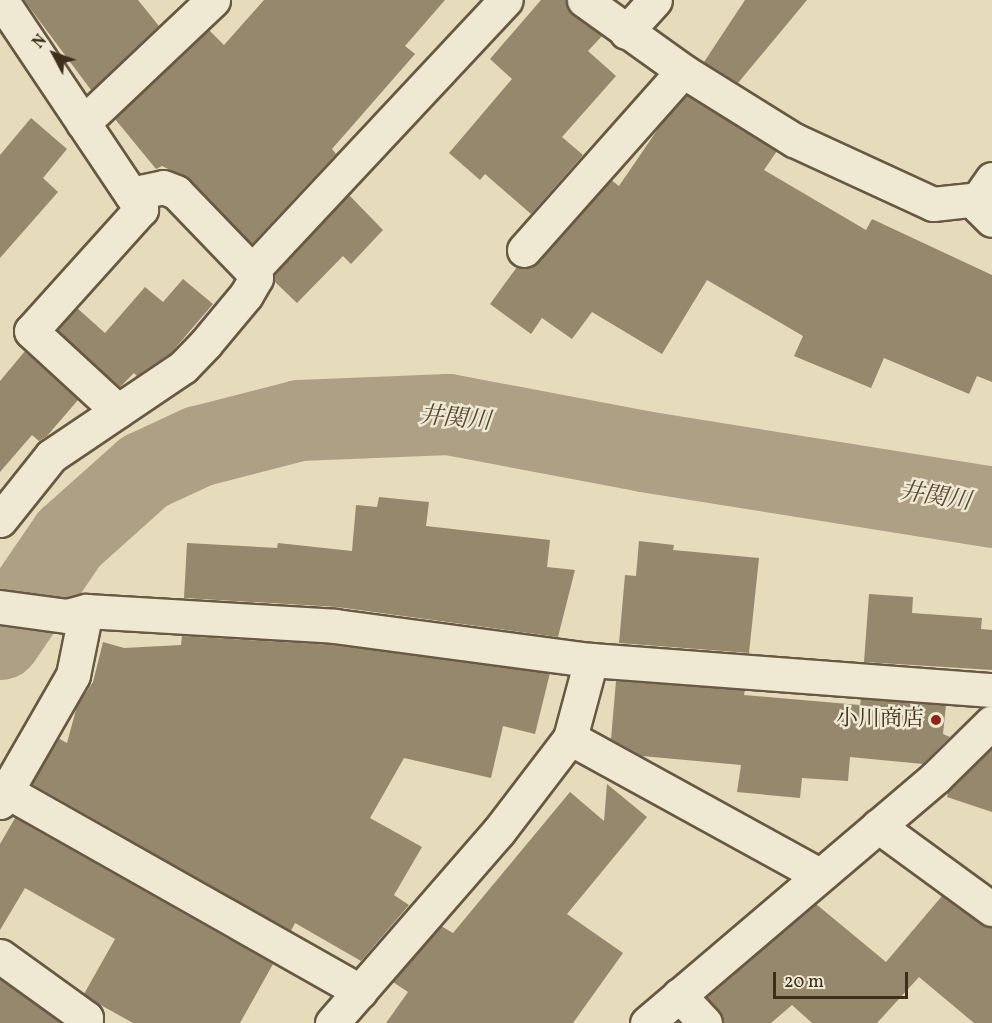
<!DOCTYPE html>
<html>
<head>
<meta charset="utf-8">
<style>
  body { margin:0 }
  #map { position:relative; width:992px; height:1023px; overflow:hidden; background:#e6dbbb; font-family:Vollkorn,"Noto Serif JP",serif }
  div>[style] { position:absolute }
  .river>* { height:81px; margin:-40.5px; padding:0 40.5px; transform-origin:40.5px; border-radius:40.5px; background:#ada084 }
  .building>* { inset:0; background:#95886d }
  .roads { filter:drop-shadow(2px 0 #675942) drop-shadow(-2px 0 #675942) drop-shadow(0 2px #675942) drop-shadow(0 -2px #675942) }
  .minor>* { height:33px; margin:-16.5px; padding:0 16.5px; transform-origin:16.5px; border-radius:16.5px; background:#efe8d3 }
  .dots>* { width:16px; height:16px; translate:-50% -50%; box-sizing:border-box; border:3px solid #efe8d3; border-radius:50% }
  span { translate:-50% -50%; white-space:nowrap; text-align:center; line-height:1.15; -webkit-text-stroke:5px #efe8d3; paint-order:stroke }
  .poi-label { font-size:22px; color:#3d2e19 }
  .right { translate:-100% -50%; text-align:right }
  .water-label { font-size:24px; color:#594a34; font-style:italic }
  .north { position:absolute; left:24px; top:24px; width:60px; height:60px; -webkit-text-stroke:4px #efe8d3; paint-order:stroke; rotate:311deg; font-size:16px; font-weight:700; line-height:24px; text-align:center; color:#3d2e19 }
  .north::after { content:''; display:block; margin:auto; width:21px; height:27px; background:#3d2e19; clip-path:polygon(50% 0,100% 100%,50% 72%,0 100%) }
  .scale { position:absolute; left:773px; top:972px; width:135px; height:27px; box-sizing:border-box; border:3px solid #3d2e19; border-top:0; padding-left:8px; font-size:18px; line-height:21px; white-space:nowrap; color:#3d2e19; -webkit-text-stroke:4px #efe8d3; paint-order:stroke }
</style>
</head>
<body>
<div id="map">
  <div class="river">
    <i style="left:0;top:639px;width:122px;rotate:-55.7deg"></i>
    <i style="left:69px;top:538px;width:101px;rotate:-41.8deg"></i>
    <i style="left:144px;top:471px;width:60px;rotate:-24.8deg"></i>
    <i style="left:198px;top:446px;width:104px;rotate:-14.4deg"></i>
    <i style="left:299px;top:420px;width:149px;rotate:-2.3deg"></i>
    <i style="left:448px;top:414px;width:198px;rotate:10.7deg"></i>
    <i style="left:643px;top:451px;width:353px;rotate:9.1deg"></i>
  </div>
  <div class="building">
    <i style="clip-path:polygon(24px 0,138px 0,159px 26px,91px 90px)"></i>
    <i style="clip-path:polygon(264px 0,445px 0,405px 46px,415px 54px,332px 149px,336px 154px,252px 244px,189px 179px,162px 166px,156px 169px,115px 119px,209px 30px,224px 45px)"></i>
    <i style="clip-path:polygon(541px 0,566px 0,573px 15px,602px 36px,588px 51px,616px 76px,562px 137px,583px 155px,531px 214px,485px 174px,480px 180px,449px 153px,512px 79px,490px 59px)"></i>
    <i style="clip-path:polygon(745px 0,807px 0,738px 83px,704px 62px)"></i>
    <i style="clip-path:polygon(687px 95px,777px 151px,764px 170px,866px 230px,872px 219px,992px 275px,992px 382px,977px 376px,969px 394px,884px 358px,871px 388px,794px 356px,803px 336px,707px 280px,662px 354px,592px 312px,572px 339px,542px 318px,531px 334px,490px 304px,517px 267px,529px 268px,538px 262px,611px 180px,619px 186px,662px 123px)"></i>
    <i style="clip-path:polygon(31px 118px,67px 149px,43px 178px,58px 192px,0 258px,0 155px)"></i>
    <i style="clip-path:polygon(349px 195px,383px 230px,351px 264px,343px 256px,297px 303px,274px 281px,274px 275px)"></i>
    <i style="clip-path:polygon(183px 279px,213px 304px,171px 353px,137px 376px,134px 373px,120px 387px,57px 330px,77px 308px,105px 333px,145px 287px,163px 302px)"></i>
    <i style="clip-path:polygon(25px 351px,78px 400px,47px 436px,39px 441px,32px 435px,0 472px,0 381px)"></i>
    <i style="clip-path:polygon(379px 497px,429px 502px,426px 526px,550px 540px,547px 567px,575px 570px,558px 637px,337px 607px,184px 598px,187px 543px,277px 548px,278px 543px,352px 551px,356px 505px,377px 507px)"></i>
    <i style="clip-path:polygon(639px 541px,674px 545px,673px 550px,759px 558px,749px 653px,619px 643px,625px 575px,636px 576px)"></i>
    <i style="clip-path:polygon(869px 594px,913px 597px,912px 613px,982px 618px,981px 629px,992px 630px,992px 670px,864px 662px)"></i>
    <i style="clip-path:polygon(182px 636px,333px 645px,550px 673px,535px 734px,503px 726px,491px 778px,404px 758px,370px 818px,422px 847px,394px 895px,409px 905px,361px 961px,295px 923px,291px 931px,32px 784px,58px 738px,67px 743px,77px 706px,93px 682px,103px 642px,124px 648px,181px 645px)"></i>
    <i style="clip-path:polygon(616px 681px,745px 690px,744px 695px,860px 705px,861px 699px,946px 705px,943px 734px,950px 737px,923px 764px,850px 757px,848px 781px,802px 778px,800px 798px,737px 792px,741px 765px,642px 756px,611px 739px)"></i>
    <i style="clip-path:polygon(992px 748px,992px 812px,947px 797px,949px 790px)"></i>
    <i style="clip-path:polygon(607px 784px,647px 817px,567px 914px,623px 953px,573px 1023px,386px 1023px,408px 992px,393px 982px,441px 926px,453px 933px,570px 792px,604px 821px)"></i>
    <i style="clip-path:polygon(15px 818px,273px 964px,240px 1023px,133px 1023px,97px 1003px,84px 994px,115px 939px,25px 888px,0 930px,0 844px)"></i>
    <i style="clip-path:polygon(942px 896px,981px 924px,992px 927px,992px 1023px,974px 1023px,919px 977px,877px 1023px,812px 1023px,792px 1005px,771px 1023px,723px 1023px,719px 1011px,706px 997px,816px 904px,886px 962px)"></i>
    <i style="clip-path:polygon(0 979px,61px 1023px,0 1023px)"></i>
  </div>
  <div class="roads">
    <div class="minor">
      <i style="left:1px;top:0;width:252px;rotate:56.2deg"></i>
      <i style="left:141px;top:209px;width:164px;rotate:132deg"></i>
      <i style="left:31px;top:331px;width:118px;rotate:42.6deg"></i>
      <i style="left:584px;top:0;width:122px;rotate:35.6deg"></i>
      <i style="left:683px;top:71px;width:131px;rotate:31.9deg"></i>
      <i style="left:794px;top:140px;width:153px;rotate:24.7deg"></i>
      <i style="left:933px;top:204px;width:45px;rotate:-6.3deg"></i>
      <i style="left:626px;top:32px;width:43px;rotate:-47.8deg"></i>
      <i style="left:83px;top:123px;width:179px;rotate:-43.4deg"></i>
      <i style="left:992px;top:179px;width:24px;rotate:125deg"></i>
      <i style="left:978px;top:199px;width:8px;rotate:83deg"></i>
      <i style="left:979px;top:207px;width:18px;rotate:45deg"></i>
      <i style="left:131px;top:194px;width:33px;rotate:-12deg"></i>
      <i style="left:163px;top:187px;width:14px;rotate:21deg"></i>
      <i style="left:176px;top:192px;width:110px;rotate:46.1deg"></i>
      <i style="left:524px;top:250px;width:239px;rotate:-48.4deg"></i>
      <i style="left:0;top:520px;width:82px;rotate:-51.4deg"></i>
      <i style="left:51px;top:456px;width:159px;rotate:-34deg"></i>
      <i style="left:183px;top:367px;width:33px;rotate:-46deg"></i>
      <i style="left:206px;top:343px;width:62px;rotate:-50.2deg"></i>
      <i style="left:246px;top:295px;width:20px;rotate:-60deg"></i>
      <i style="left:256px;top:278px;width:8px;rotate:-120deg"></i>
      <i style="left:252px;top:271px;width:371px;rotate:-46.9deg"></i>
      <i style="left:0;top:607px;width:68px;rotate:7.7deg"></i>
      <i style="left:67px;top:616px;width:20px;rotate:-15deg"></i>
      <i style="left:86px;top:611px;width:249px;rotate:3.4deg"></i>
      <i style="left:335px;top:626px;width:258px;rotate:7.6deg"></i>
      <i style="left:591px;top:660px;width:402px;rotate:4.3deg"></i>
      <i style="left:570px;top:738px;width:284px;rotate:28.8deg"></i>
      <i style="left:6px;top:791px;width:407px;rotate:29.5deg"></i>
      <i style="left:0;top:802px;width:146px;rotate:-60.1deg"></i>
      <i style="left:73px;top:675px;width:65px;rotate:-78.5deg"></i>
      <i style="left:878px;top:826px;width:141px;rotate:36.1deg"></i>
      <i style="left:0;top:956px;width:106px;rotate:35.8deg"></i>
      <i style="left:86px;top:1018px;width:7px;rotate:135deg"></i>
      <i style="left:679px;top:995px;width:38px;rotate:47deg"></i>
      <i style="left:332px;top:1023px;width:254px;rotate:-49deg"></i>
      <i style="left:499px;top:831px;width:117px;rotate:-52.6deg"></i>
      <i style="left:570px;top:738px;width:81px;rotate:-74.9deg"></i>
      <i style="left:647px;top:1023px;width:380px;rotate:-40.4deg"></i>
      <i style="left:936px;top:777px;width:78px;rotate:-44.5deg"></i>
    </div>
  </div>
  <div class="dots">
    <i style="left:936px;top:720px;background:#8f2418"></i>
  </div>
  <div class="poi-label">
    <span class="right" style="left:924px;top:720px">小川商店</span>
  </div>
  <div class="water-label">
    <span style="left:455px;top:420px;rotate:5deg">井関川</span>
    <span style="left:935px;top:498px;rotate:9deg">井関川</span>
  </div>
  <div class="north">N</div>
  <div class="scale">20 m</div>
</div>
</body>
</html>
